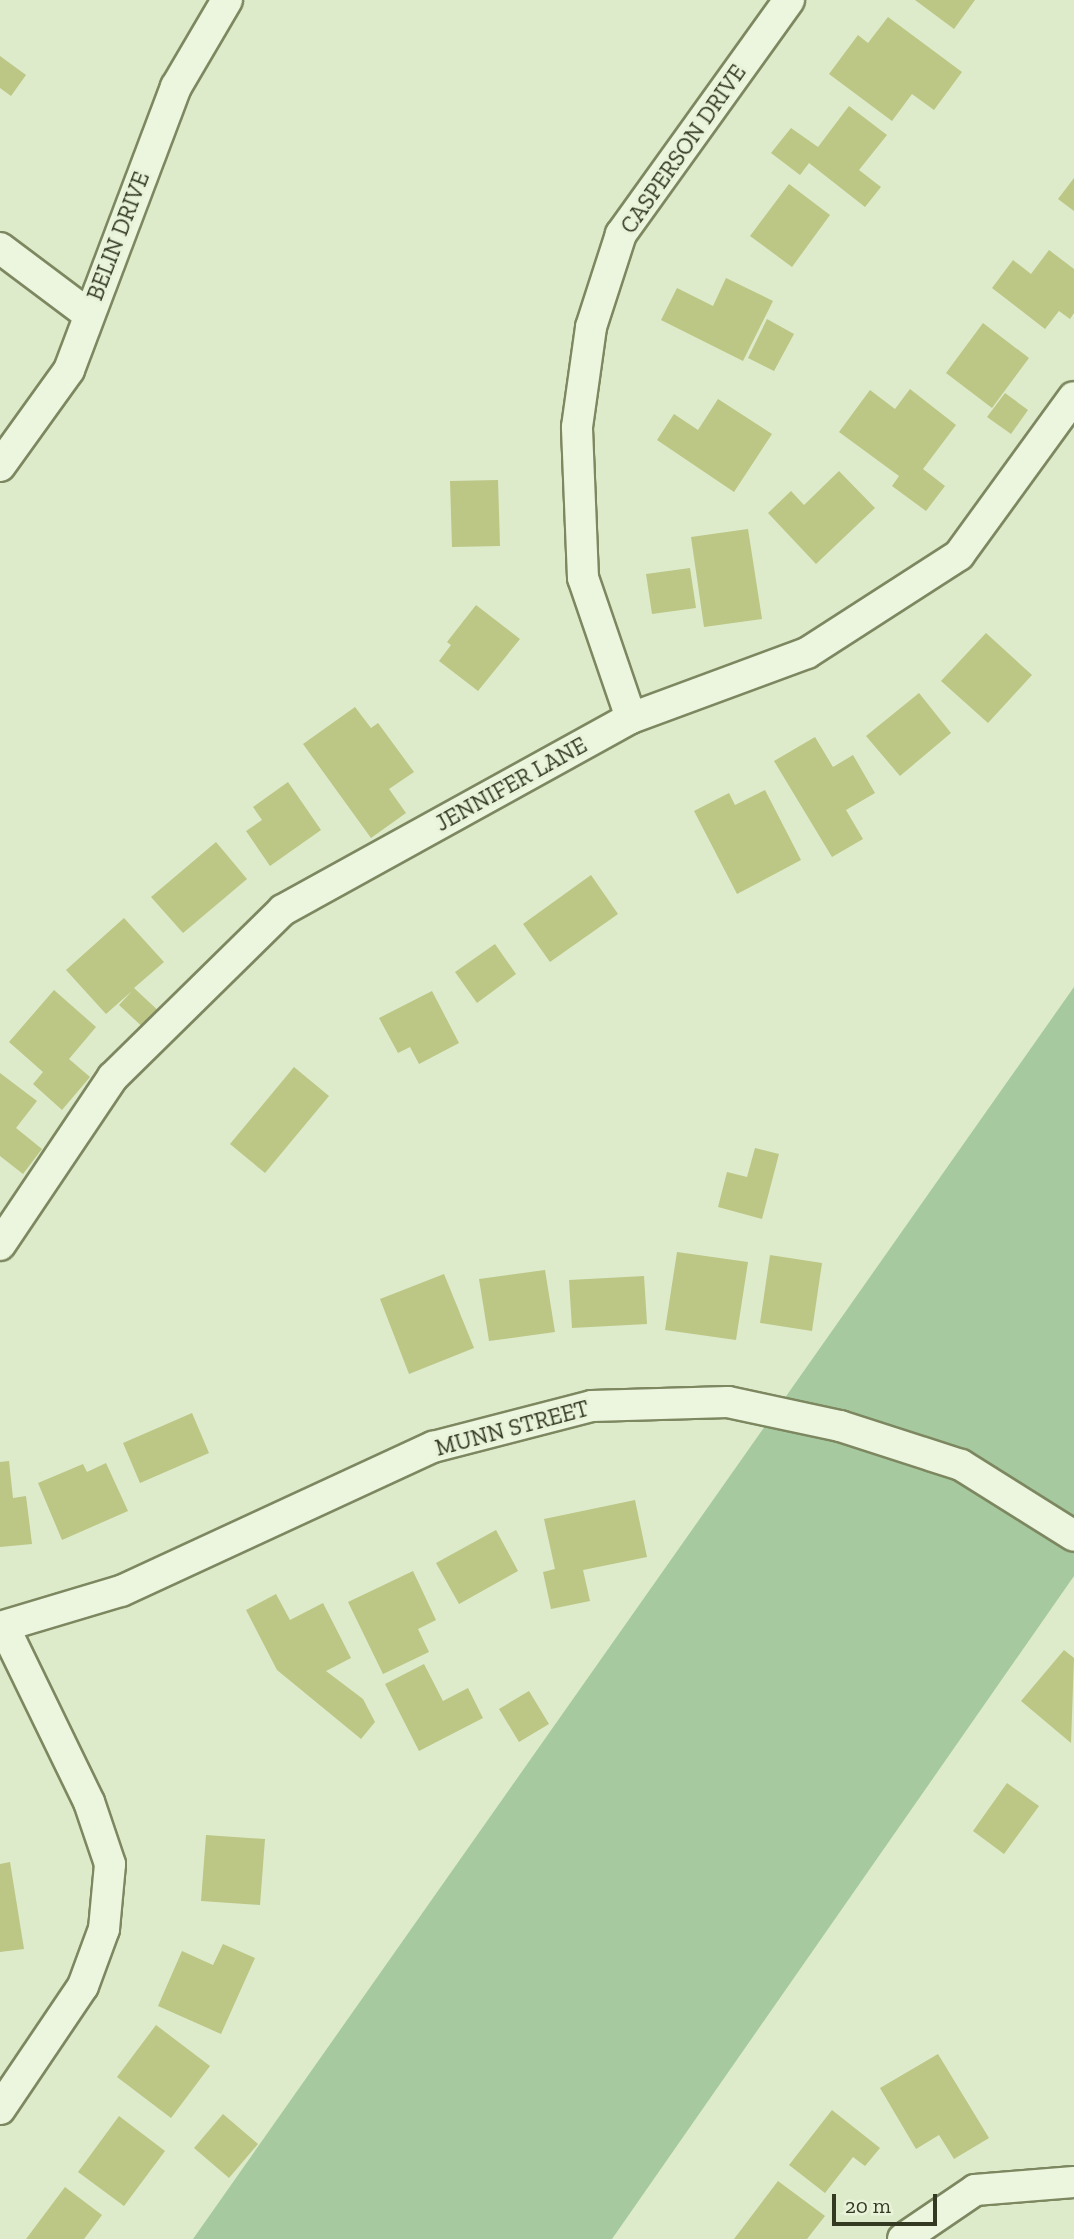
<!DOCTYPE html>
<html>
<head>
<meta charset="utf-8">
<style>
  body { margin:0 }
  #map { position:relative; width:1074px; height:2239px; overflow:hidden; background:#ddebcb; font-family:"Zilla Slab",serif }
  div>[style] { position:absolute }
  .green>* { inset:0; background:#a6c99f }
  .building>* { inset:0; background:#bcc685 }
  .roads { filter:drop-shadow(2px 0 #7d8760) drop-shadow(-2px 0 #7d8760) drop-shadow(0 2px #7d8760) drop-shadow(0 -2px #7d8760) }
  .minor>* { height:30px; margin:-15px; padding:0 15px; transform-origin:15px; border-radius:15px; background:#ecf6de }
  span { translate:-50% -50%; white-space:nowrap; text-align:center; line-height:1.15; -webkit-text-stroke:6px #e8f3da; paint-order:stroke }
  .street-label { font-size:23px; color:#343922 }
  .scale { position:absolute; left:832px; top:2194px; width:105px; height:32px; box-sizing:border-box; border:4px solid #343922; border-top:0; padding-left:9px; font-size:21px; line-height:24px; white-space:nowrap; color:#343922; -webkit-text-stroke:5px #e8f3da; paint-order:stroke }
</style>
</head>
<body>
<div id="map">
  <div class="green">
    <i style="clip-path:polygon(1074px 987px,1074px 1576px,612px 2239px,193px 2239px)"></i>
  </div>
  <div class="building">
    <i style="clip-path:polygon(915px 0,975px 0,954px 29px)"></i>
    <i style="clip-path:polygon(888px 17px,962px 72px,934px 110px,912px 94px,892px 121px,829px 74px,858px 35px,868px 43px)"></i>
    <i style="clip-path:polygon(0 56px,26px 75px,11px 96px,0 88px)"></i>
    <i style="clip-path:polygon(849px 106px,887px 135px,859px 170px,881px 187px,865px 207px,809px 163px,800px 175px,771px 153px,791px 128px,818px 147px)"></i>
    <i style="clip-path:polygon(1074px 178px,1074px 211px,1058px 199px)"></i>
    <i style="clip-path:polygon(789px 184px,830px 215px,792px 267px,750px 236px)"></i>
    <i style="clip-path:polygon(1049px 250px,1074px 269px,1074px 313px,1070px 319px,1059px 311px,1045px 329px,992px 288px,1013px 260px,1031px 274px)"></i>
    <i style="clip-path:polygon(726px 278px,773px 301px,743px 361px,661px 320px,677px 288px,713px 306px)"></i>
    <i style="clip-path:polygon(767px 319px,794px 334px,774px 371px,748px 358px)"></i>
    <i style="clip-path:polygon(983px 323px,1029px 358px,992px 408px,946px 373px)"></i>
    <i style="clip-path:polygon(910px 389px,956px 425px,923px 469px,945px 486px,926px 511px,892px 486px,899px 476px,839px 432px,870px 390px,895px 409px)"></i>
    <i style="clip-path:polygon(1005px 393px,1028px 410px,1011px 434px,987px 417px)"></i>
    <i style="clip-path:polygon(718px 399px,772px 434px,734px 492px,657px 440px,674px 414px,698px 430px)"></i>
    <i style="clip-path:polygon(839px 471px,875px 508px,816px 564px,768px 513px,791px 491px,804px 505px)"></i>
    <i style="clip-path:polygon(498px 480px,500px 546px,452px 547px,450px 481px)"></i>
    <i style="clip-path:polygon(748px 529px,762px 619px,704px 627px,691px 537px)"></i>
    <i style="clip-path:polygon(690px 568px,696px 608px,652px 614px,646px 574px)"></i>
    <i style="clip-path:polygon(476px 605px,520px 639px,478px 691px,439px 661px,451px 645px,447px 642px)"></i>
    <i style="clip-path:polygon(986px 633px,1032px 675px,988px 723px,941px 681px)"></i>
    <i style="clip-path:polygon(919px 693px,951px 733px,900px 776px,866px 736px)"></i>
    <i style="clip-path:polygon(355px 707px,371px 728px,378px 723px,414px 772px,389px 789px,406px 813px,371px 838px,303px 744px)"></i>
    <i style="clip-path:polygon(815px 737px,833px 767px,853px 755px,875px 793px,846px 810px,863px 839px,832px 857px,774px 761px)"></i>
    <i style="clip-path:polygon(288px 782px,321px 830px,270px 866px,246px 831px,262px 820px,253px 807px)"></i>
    <i style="clip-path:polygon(765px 790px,801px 860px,737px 894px,694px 811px,729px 793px,735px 805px)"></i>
    <i style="clip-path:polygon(216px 842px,247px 879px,183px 933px,151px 897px)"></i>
    <i style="clip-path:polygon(591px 875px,618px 914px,550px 962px,523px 924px)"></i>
    <i style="clip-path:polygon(124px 918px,164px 962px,134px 988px,164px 1016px,148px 1032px,119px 1005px,132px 991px,106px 1014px,66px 970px)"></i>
    <i style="clip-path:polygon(495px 944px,516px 974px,477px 1003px,455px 972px)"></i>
    <i style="clip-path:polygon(54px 990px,96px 1027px,69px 1059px,90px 1077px,62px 1110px,33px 1084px,43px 1072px,9px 1042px)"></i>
    <i style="clip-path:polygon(432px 991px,459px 1043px,419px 1064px,410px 1047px,398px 1053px,379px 1018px)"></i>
    <i style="clip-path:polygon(294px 1067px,329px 1096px,265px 1173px,230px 1144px)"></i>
    <i style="clip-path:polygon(0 1073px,37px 1101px,16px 1128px,42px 1149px,23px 1174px,0 1156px)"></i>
    <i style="clip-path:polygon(755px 1148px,779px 1154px,762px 1219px,718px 1207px,727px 1172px,747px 1177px)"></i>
    <i style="clip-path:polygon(677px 1252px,748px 1262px,736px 1340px,665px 1330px)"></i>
    <i style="clip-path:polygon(770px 1255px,822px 1263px,812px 1331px,760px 1323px)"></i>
    <i style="clip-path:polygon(545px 1270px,555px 1332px,489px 1341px,479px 1279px)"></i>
    <i style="clip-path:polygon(444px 1274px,474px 1348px,409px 1374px,380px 1299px)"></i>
    <i style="clip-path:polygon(644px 1276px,647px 1324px,572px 1328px,569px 1280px)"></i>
    <i style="clip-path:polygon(192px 1413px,209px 1453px,140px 1483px,123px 1443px)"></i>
    <i style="clip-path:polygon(9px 1461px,13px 1498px,26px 1496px,32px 1544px,0 1547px,0 1462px)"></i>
    <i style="clip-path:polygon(106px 1463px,128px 1511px,62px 1540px,38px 1483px,83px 1464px,87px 1472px)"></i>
    <i style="clip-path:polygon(635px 1500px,647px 1557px,583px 1570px,590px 1601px,551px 1609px,543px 1572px,555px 1569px,544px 1519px)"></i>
    <i style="clip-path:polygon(496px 1530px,518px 1571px,459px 1604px,436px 1563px)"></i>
    <i style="clip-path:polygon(413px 1571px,436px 1620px,418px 1629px,429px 1652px,383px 1674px,348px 1602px)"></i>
    <i style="clip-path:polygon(276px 1594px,290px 1620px,323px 1603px,351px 1658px,326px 1671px,363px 1699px,375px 1722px,361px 1739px,277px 1670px,246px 1610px)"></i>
    <i style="clip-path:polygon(1064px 1650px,1074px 1658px,1071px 1743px,1021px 1701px)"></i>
    <i style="clip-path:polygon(424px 1664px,443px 1701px,468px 1688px,483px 1718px,419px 1751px,385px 1684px)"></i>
    <i style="clip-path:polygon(529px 1691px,549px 1724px,519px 1742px,499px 1709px)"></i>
    <i style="clip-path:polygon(1007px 1783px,1039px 1806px,1004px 1854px,973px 1831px)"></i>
    <i style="clip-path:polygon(206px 1835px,265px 1839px,260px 1905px,201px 1901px)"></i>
    <i style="clip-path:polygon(10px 1862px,24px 1949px,0 1952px,0 1864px)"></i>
    <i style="clip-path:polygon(223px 1944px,255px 1958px,221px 2034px,158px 2006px,182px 1951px,213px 1965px)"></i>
    <i style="clip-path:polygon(156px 2025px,210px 2066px,171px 2118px,117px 2077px)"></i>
    <i style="clip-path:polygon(938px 2054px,989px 2138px,954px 2159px,939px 2135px,916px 2149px,880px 2088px)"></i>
    <i style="clip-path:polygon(832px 2110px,880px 2148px,865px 2166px,853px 2157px,825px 2193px,789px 2165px)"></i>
    <i style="clip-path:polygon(223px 2114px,258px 2144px,229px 2178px,194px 2148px)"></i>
    <i style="clip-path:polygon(119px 2116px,165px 2151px,124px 2206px,78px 2172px)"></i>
    <i style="clip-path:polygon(778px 2181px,825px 2216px,807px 2239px,734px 2239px)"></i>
    <i style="clip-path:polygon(65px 2187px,102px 2215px,84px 2239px,26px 2239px)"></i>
  </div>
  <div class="roads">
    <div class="minor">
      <i style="left:0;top:248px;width:110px;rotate:36.9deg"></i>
      <i style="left:0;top:466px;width:118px;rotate:-54.3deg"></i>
      <i style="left:69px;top:370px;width:303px;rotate:-69.3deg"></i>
      <i style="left:176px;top:87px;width:101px;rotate:-59.6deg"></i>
      <i style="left:631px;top:718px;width:148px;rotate:-108.9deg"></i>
      <i style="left:583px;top:578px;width:151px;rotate:-92.3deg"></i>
      <i style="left:577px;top:427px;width:101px;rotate:-82deg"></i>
      <i style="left:591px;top:327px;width:98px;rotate:-72.1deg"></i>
      <i style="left:621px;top:234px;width:288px;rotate:-54.3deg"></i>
      <i style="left:0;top:1245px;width:202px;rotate:-56.1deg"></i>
      <i style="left:113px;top:1077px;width:238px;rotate:-44.5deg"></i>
      <i style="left:283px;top:910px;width:397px;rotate:-28.9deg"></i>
      <i style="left:631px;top:718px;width:188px;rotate:-20.3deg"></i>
      <i style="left:807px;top:653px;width:181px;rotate:-32.8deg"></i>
      <i style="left:959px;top:555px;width:195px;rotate:-54deg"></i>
      <i style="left:0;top:1627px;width:126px;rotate:-16.6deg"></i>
      <i style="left:121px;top:1591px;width:344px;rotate:-24.8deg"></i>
      <i style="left:433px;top:1447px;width:164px;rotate:-14.5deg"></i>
      <i style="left:592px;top:1406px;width:136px;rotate:-1.7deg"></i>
      <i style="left:728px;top:1402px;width:115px;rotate:12.1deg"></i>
      <i style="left:840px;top:1426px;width:127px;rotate:17.9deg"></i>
      <i style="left:961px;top:1465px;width:133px;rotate:32.1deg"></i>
      <i style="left:0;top:2109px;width:148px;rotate:-56deg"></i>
      <i style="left:83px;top:1986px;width:61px;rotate:-69.8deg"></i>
      <i style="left:104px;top:1929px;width:65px;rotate:-84.7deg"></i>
      <i style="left:110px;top:1864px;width:65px;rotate:-108.7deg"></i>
      <i style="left:89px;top:1802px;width:195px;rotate:-115.9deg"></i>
      <i style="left:903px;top:2239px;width:87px;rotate:-34.2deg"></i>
      <i style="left:975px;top:2190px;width:99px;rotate:-4.6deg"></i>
    </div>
  </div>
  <div class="street-label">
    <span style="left:683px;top:149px;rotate:-55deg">CASPERSON DRIVE</span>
    <span style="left:118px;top:236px;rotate:-69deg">BELIN DRIVE</span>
    <span style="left:511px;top:784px;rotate:-29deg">JENNIFER LANE</span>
    <span style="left:512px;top:1428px;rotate:-15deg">MUNN STREET</span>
  </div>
  <div class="scale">20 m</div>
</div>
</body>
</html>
